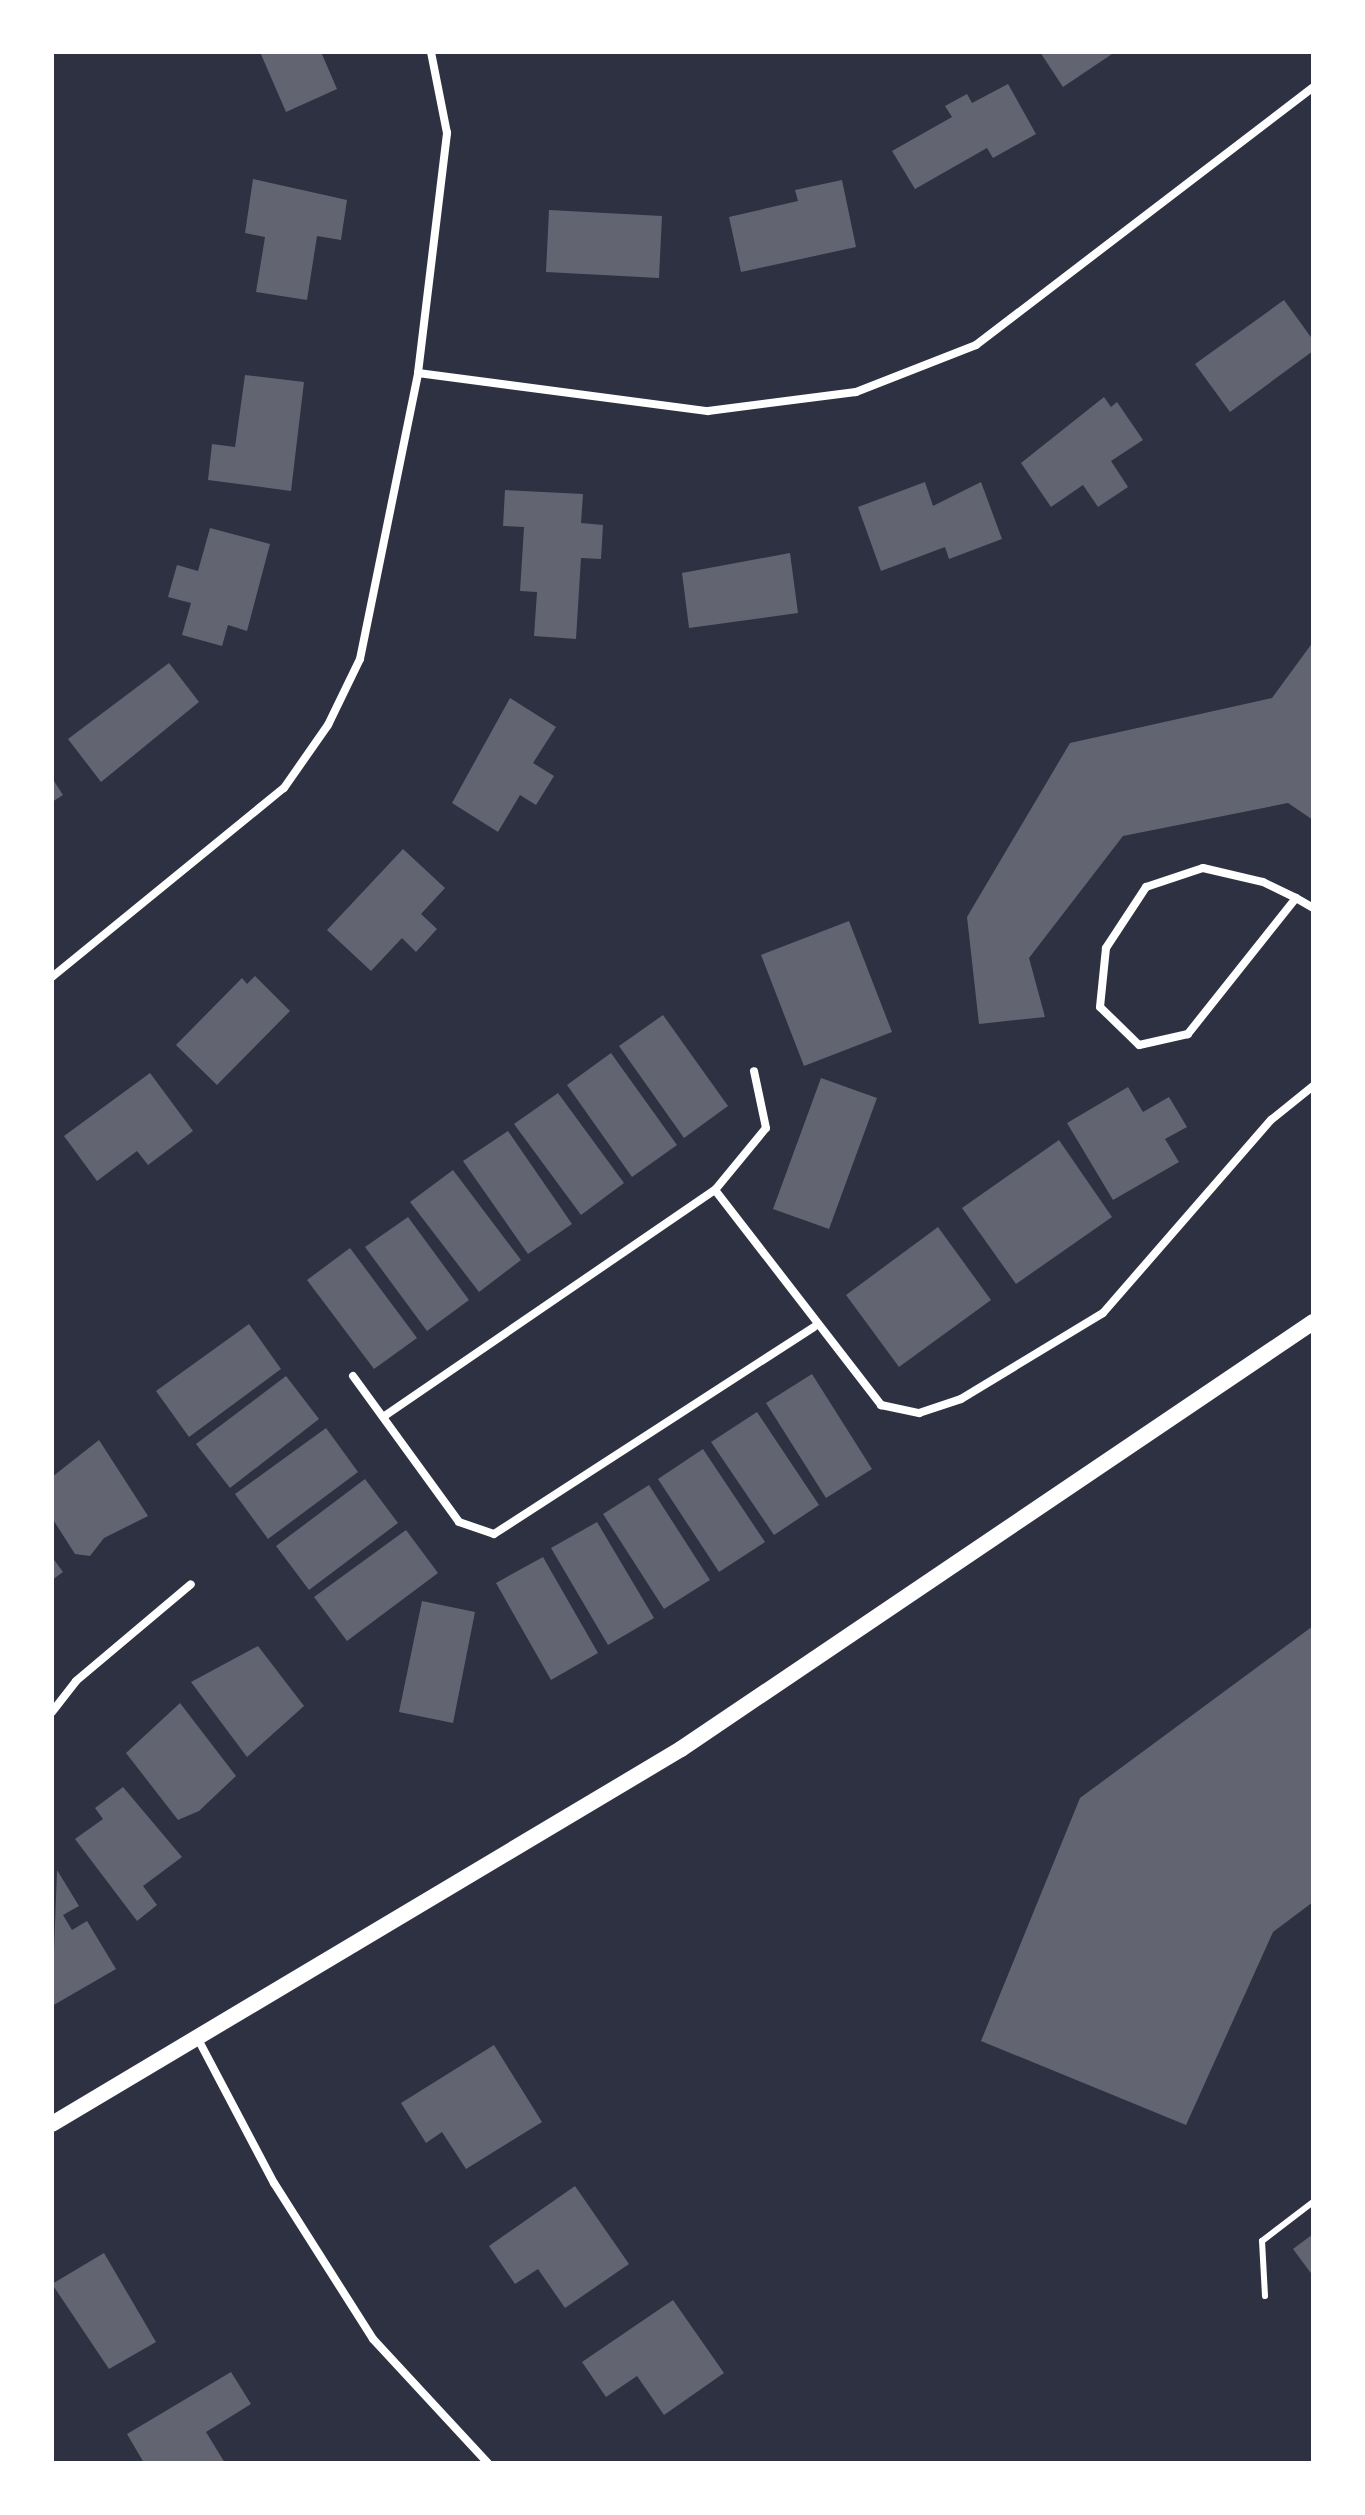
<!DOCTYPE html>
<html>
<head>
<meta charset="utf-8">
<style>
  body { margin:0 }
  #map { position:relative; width:1365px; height:2515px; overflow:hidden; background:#2d3142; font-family:"Exo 2",sans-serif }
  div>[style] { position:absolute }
  .building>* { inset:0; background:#626471 }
  .service>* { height:6px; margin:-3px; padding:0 3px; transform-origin:3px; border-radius:3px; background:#fff }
  .minor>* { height:8px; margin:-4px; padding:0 4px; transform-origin:4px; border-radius:4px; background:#fff }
  .secondary>* { height:16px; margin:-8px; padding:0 8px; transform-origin:8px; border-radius:8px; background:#fff }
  span { translate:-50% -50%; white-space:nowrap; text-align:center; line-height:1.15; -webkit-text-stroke:6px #fff; paint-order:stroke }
  .frame { position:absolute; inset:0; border:54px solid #fff; pointer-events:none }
</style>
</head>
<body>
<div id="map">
  <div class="building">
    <i style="clip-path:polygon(260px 52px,321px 52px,337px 89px,286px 112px)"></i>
    <i style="clip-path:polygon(1040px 52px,1115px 52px,1063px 87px)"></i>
    <i style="clip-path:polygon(1008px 84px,1036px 134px,993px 158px,987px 148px,915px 189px,892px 151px,952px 117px,945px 106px,967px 94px,972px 103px)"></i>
    <i style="clip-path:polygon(253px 179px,347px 200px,341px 240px,317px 236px,307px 300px,256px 292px,265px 237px,245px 233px)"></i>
    <i style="clip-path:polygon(842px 180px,856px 247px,741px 272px,729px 217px,798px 201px,795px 190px)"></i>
    <i style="clip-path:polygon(549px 210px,662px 216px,659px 278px,546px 272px)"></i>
    <i style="clip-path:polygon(1284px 300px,1313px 340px,1313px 351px,1230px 412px,1195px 364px)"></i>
    <i style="clip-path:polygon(245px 375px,304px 382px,291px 491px,208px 480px,212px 444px,235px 447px)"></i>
    <i style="clip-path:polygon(1104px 397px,1111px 407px,1117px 402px,1143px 440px,1111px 461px,1128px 487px,1098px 507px,1083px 485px,1051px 507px,1021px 463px)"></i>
    <i style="clip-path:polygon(925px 482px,933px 506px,981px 482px,1002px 539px,949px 559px,945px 547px,881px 571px,858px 507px)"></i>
    <i style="clip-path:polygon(505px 490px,583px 494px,581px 523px,603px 525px,601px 559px,581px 558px,576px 639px,534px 636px,537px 592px,520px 591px,524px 527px,503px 526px)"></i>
    <i style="clip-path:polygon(210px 528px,270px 544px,247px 631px,228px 625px,222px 646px,182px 635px,191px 603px,168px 597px,177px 565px,198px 571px)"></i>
    <i style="clip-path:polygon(790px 553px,798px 613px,689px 628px,682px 573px)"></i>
    <i style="clip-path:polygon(1313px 642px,1313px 820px,1288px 803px,1123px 836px,1029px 958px,1045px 1017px,979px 1024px,967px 917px,1070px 743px,1272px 698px)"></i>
    <i style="clip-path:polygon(169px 663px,199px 702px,101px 782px,68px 739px)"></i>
    <i style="clip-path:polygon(510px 698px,556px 727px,533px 763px,554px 776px,536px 805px,520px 795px,498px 832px,452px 803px)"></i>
    <i style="clip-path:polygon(52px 778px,63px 795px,52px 802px)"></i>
    <i style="clip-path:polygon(403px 849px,445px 888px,421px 914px,437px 929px,416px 952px,402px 938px,371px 971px,327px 930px)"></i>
    <i style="clip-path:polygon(849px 921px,892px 1032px,804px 1066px,761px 955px)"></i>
    <i style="clip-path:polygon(255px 976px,290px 1011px,217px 1085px,176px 1045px,242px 978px,247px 984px)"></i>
    <i style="clip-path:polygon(663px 1015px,728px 1106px,684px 1138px,619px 1046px)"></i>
    <i style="clip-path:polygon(611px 1053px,677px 1145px,632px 1177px,567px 1085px)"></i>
    <i style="clip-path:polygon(150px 1073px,193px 1131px,148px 1165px,137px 1151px,97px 1181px,64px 1136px)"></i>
    <i style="clip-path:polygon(821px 1078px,877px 1098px,829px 1229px,773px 1209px)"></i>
    <i style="clip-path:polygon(1128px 1087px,1143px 1112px,1169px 1097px,1187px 1127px,1165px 1139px,1179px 1162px,1113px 1200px,1067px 1123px)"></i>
    <i style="clip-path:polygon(558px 1093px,624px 1183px,581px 1215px,514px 1124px)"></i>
    <i style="clip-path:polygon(508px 1131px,572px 1224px,528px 1254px,463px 1161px)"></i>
    <i style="clip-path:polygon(1059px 1140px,1112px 1217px,1016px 1284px,962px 1208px)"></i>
    <i style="clip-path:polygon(453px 1170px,521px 1260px,479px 1292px,410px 1202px)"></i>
    <i style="clip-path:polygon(408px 1217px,469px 1300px,427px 1331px,365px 1247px)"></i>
    <i style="clip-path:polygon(938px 1227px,991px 1300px,899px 1367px,846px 1295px)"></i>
    <i style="clip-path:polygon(350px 1248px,417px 1338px,374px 1369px,307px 1280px)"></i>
    <i style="clip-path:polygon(249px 1324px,281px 1369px,189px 1437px,156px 1391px)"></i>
    <i style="clip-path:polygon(812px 1374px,872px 1469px,826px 1498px,766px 1403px)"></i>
    <i style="clip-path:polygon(286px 1376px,319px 1419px,230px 1488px,196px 1444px)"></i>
    <i style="clip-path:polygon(757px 1412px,819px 1505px,774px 1535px,711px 1442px)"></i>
    <i style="clip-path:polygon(326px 1428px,358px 1472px,268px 1539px,235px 1494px)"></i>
    <i style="clip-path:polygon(99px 1440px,148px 1516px,104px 1538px,90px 1556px,75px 1554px,52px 1518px,52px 1477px)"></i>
    <i style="clip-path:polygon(703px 1449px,765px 1542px,719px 1572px,658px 1479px)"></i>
    <i style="clip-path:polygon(365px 1479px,398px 1523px,309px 1590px,276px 1546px)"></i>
    <i style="clip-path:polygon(649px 1485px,710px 1580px,664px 1609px,603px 1514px)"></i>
    <i style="clip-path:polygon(597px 1522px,654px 1618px,608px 1645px,551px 1548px)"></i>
    <i style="clip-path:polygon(406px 1530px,438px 1573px,347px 1641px,314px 1597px)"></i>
    <i style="clip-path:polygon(52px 1557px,63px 1572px,52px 1580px)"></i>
    <i style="clip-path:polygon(543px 1557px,598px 1653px,551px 1680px,496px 1583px)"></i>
    <i style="clip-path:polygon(422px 1601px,475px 1612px,453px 1723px,399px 1712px)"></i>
    <i style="clip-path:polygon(1313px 1626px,1313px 1902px,1273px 1932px,1186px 2125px,981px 2041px,1080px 1798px)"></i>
    <i style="clip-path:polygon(258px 1646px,304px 1706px,247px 1757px,191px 1682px)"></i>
    <i style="clip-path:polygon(180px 1703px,236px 1776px,199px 1811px,178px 1820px,126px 1753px)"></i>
    <i style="clip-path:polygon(123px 1787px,182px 1857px,143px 1886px,157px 1905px,137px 1921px,75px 1839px,103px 1819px,95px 1808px)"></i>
    <i style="clip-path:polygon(57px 1870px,79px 1906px,63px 1915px,72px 1930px,87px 1921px,116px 1969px,52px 2006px)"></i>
    <i style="clip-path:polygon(494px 2045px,542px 2122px,466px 2169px,442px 2132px,426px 2143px,401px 2103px)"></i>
    <i style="clip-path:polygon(575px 2186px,629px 2264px,565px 2308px,538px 2269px,515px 2284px,489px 2246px)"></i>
    <i style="clip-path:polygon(1313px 2234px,1313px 2276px,1293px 2249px)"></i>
    <i style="clip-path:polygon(104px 2253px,156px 2342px,109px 2369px,52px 2284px)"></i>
    <i style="clip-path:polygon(673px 2300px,724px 2373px,664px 2415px,637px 2376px,606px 2397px,582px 2362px)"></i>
    <i style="clip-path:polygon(231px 2372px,251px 2404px,206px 2432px,225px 2463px,144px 2463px,127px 2434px)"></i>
  </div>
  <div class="service">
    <i style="left:1265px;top:2296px;width:55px;rotate:-93.1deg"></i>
    <i style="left:1262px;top:2241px;width:64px;rotate:-37.4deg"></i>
  </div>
  <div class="minor">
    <i style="left:418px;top:373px;width:292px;rotate:7.5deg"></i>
    <i style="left:708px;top:411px;width:149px;rotate:-7.3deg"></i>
    <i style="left:856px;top:392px;width:129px;rotate:-21.4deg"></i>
    <i style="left:976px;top:345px;width:424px;rotate:-37.4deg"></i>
    <i style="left:1296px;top:898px;width:174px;rotate:128.5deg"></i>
    <i style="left:1188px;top:1034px;width:50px;rotate:167.3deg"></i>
    <i style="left:1139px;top:1045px;width:54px;rotate:-135.7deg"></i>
    <i style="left:1100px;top:1007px;width:59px;rotate:-84.2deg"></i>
    <i style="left:1106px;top:948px;width:73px;rotate:-56.7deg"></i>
    <i style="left:1146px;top:887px;width:60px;rotate:-18.4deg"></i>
    <i style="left:1203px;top:868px;width:62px;rotate:13.1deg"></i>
    <i style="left:1263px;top:882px;width:37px;rotate:26deg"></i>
    <i style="left:1296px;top:898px;width:20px;rotate:30deg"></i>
    <i style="left:52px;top:977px;width:299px;rotate:-39.2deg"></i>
    <i style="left:284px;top:788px;width:77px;rotate:-55.1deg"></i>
    <i style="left:328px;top:725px;width:73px;rotate:-64.1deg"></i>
    <i style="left:360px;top:659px;width:292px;rotate:-78.5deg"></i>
    <i style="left:418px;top:373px;width:242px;rotate:-83.1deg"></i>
    <i style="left:447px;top:133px;width:83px;rotate:-101.2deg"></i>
    <i style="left:715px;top:1190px;width:272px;rotate:52.3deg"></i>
    <i style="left:881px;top:1405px;width:39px;rotate:12deg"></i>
    <i style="left:919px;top:1413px;width:44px;rotate:-18.4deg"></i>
    <i style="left:961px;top:1399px;width:166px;rotate:-31.2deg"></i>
    <i style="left:1103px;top:1313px;width:256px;rotate:-49deg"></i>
    <i style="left:1271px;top:1120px;width:54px;rotate:-39deg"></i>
    <i style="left:353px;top:1376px;width:180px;rotate:54deg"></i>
    <i style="left:459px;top:1522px;width:37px;rotate:19deg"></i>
    <i style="left:494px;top:1534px;width:381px;rotate:-32.9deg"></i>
    <i style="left:386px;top:1415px;width:399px;rotate:-34.4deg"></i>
    <i style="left:715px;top:1190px;width:80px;rotate:-50.6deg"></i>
    <i style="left:766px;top:1128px;width:58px;rotate:-101.9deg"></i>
    <i style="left:52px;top:1712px;width:39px;rotate:-52deg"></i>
    <i style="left:76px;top:1681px;width:150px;rotate:-40.1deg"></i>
    <i style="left:199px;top:2041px;width:161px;rotate:62.2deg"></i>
    <i style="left:274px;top:2183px;width:185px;rotate:57.6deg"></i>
    <i style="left:373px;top:2339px;width:169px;rotate:47.2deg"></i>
  </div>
  <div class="secondary">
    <i style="left:52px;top:2124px;width:732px;rotate:-30.8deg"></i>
    <i style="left:681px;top:1749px;width:763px;rotate:-34.04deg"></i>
  </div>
  <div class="frame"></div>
</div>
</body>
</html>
